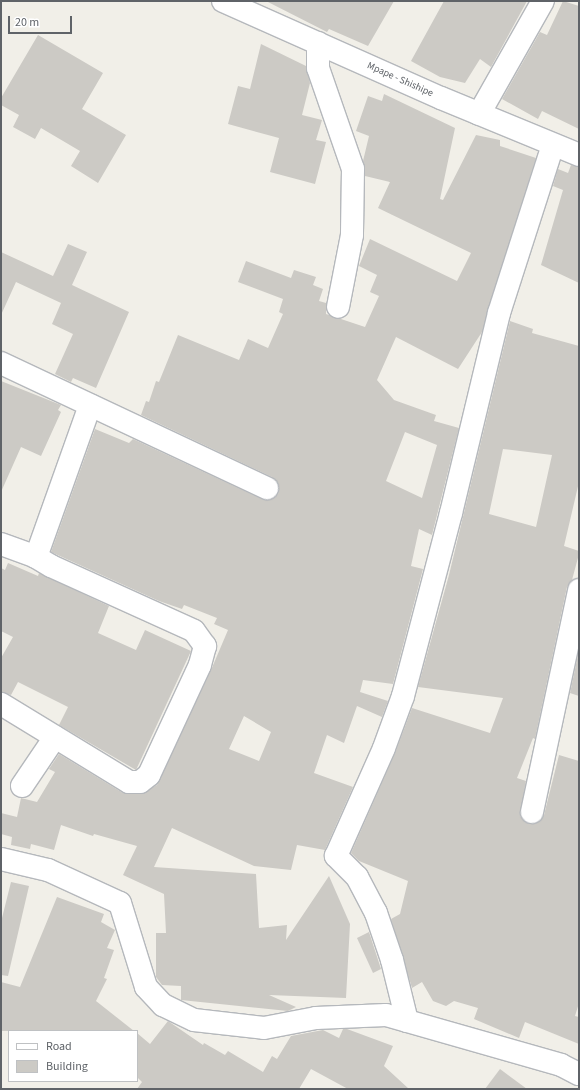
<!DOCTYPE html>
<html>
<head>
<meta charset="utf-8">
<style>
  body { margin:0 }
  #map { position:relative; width:580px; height:1090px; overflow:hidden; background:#f1efe8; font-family:"Source Sans 3",sans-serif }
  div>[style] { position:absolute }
  .building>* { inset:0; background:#cccac5 }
  .roads { filter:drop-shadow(1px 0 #b5b8bc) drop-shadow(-1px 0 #b5b8bc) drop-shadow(0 1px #b5b8bc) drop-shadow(0 -1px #b5b8bc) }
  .minor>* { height:22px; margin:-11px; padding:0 11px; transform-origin:11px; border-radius:11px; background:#fff }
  span { translate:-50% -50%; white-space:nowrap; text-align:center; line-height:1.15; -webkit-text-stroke:3.5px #fff; paint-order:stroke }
  .street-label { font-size:10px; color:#5f6368 }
  .frame { position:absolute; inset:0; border:2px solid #5f6368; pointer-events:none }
  .legend { position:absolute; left:8px; top:1030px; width:130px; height:52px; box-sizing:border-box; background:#fff; border:1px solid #bfc1c3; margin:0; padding:5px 7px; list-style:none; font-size:12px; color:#5f6368 }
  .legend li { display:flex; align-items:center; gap:8px; height:20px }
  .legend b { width:20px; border:1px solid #bfc1c3 }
  .scale { position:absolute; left:8px; top:16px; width:64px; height:18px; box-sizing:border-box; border:2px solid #5f6368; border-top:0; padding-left:5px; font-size:12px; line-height:14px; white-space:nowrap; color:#5f6368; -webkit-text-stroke:3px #fff; paint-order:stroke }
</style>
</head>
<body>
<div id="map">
  <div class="building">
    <i style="clip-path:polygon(266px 1px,394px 1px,368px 46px,329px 29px,327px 32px)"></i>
    <i style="clip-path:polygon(444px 1px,527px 1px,491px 67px,480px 59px,465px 83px,440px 77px,411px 61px)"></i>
    <i style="clip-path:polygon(563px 1px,579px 6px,579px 129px,542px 111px,538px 119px,502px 99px,540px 32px,547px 35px)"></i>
    <i style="clip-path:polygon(38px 35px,103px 73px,82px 109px,126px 135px,98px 183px,71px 166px,80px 151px,41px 128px,35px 139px,13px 127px,19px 115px,1px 105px,1px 98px)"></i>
    <i style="clip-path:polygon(261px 44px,306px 66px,310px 83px,302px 115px,322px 120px,316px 140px,326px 142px,315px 184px,270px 172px,279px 138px,228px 124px,238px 86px,250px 89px)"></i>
    <i style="clip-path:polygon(evenodd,384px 94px,455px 128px,440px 199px,443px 200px,476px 135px,500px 140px,500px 146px,536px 158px,482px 332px,458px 369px,396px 337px,377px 380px,394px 400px,436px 415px,434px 421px,459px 428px,432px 535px,419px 529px,411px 566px,423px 569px,393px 684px,363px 680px,360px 692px,388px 701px,382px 717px,357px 706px,344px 743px,327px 735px,314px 773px,353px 787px,325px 850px,297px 845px,291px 870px,254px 866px,172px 828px,154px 867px,256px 874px,259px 928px,287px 925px,286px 940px,329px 876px,350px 924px,346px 998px,269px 995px,296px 1007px,288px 1011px,181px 1000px,181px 986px,162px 985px,156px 977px,156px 933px,166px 933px,164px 894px,123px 875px,137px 846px,94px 834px,93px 836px,61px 825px,54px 850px,31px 844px,30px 849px,11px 845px,12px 837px,1px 834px,1px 813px,17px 817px,21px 798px,37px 802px,55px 772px,49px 769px,59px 754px,123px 793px,140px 794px,157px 785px,211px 670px,228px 630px,214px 624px,217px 618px,184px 605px,182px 609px,159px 601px,51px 552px,95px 429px,129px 443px,133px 439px,262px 499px,268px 500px,278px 494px,279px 487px,272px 477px,141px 415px,146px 401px,149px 402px,156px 381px,159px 382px,178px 335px,239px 360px,248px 339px,268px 348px,283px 314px,279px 312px,283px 299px,238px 282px,246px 261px,291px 278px,294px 270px,316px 277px,313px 285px,323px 289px,319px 301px,326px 303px,326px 314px,365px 327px,379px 296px,370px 292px,377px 275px,359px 266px,370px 239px,457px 281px,471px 253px,378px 208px,390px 182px,365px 176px,363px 161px,369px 136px,356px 131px,368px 96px,382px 101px,384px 94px,405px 432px,437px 445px,422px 498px,386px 481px,405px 432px,384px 94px,244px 716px,271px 732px,259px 761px,229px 749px,244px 716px)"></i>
    <i style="clip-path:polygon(571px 165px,579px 167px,579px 283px,541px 265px,563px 190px,553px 186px,558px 169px,568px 173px)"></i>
    <i style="clip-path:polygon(68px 244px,87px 252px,72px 285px,129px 312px,96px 388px,73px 378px,71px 382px,55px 374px,73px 334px,52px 324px,61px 303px,16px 282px,1px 315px,1px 252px,53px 276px)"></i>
    <i style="clip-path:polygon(evenodd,510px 321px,533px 329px,532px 333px,579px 346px,579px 482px,564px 546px,579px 551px,579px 554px,572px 580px,567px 587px,535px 739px,533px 738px,517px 778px,526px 781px,520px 816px,529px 824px,535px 824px,544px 815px,559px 755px,579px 761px,579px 1003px,575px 1016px,579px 1017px,579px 1044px,525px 1022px,519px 1038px,474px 1019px,478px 1008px,454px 1001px,446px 1006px,433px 1001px,422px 982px,412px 988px,391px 919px,400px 914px,408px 881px,359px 861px,351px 853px,395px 753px,412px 708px,490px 733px,503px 698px,418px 687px,449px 575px,510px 321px,503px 449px,552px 455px,536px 527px,489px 514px,503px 449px)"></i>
    <i style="clip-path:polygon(1px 381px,61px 405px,58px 410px,61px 412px,41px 456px,21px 447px,1px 492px)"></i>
    <i style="clip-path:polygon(8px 563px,38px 576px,39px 573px,109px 606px,98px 633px,136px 650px,145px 630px,191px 651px,136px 770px,59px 725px,68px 707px,18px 682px,11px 695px,1px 692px,1px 658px,13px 637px,1px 631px,1px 568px,5px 570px)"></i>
    <i style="clip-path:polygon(579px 650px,579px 696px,570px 693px)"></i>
    <i style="clip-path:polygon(11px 882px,29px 886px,8px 976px,1px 975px,1px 922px)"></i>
    <i style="clip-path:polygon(57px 897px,104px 914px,101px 922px,115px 930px,107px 948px,114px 950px,104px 978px,107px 979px,96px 1001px,134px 1031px,1px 1031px,1px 982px,20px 987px)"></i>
    <i style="clip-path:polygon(369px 932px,381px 969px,373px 973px,357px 938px)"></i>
    <i style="clip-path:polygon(168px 1021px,203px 1045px,204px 1043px,225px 1055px,228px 1051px,263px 1072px,272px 1056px,277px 1059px,291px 1036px,323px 1030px,339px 1038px,343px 1029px,347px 1029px,393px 1046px,384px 1066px,409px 1089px,348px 1089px,311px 1069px,299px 1089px,137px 1089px,142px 1082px,137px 1077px,137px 1033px,150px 1044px)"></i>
    <i style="clip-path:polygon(500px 1069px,527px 1089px,485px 1089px)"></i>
  </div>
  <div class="roads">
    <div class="minor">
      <i style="left:223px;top:1px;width:239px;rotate:24deg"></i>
      <i style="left:441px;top:98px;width:149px;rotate:22.4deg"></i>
      <i style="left:318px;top:43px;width:25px;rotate:90deg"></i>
      <i style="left:318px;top:68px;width:107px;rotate:70.9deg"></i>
      <i style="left:353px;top:169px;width:66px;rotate:90.9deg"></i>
      <i style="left:352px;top:235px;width:73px;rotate:101deg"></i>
      <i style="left:479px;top:114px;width:130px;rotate:-60.5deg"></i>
      <i style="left:1px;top:363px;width:294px;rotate:25.2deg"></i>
      <i style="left:1px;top:544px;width:37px;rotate:20deg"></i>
      <i style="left:36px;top:557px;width:17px;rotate:31deg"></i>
      <i style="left:51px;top:566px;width:157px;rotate:24.4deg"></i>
      <i style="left:194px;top:631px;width:19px;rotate:54deg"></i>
      <i style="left:205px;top:646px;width:20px;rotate:105deg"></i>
      <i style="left:200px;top:665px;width:121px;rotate:114.9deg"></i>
      <i style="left:149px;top:775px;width:11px;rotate:142deg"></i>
      <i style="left:140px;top:782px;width:11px;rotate:180deg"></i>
      <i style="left:129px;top:782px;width:150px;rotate:-148.6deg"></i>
      <i style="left:36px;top:557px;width:161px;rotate:-70.4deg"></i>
      <i style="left:22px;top:786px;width:59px;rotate:-56deg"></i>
      <i style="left:532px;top:812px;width:227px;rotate:-78deg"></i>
      <i style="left:1px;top:859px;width:48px;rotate:13.2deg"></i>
      <i style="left:48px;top:870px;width:79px;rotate:24.6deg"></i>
      <i style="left:120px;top:903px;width:88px;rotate:72.8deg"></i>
      <i style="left:146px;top:987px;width:25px;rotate:47deg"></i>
      <i style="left:163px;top:1005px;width:34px;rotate:26deg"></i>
      <i style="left:194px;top:1020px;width:70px;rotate:6.5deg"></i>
      <i style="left:264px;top:1028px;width:53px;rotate:-10.9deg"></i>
      <i style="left:316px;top:1018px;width:70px;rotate:-2.5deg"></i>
      <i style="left:386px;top:1015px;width:182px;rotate:15.9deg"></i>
      <i style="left:561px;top:1065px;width:20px;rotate:27deg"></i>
      <i style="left:407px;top:1021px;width:63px;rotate:-103.8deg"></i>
      <i style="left:392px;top:960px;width:50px;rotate:-108.8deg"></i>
      <i style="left:376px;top:913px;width:41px;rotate:-117.8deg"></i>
      <i style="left:357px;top:877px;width:30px;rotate:-135deg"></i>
      <i style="left:336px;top:856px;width:118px;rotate:-66deg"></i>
      <i style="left:384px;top:748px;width:55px;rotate:-69.9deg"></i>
      <i style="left:403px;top:696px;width:189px;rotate:-75.3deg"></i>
      <i style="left:451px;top:513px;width:206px;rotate:-76.5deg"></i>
      <i style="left:499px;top:313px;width:176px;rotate:-72.2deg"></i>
    </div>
  </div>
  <div class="street-label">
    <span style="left:400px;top:80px;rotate:24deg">Mpape - Shishipe</span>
  </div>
  <div class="frame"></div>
  <ul class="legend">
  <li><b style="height:5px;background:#fff"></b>Road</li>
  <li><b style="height:11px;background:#cccac5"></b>Building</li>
  </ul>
  <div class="scale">20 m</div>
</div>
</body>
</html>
